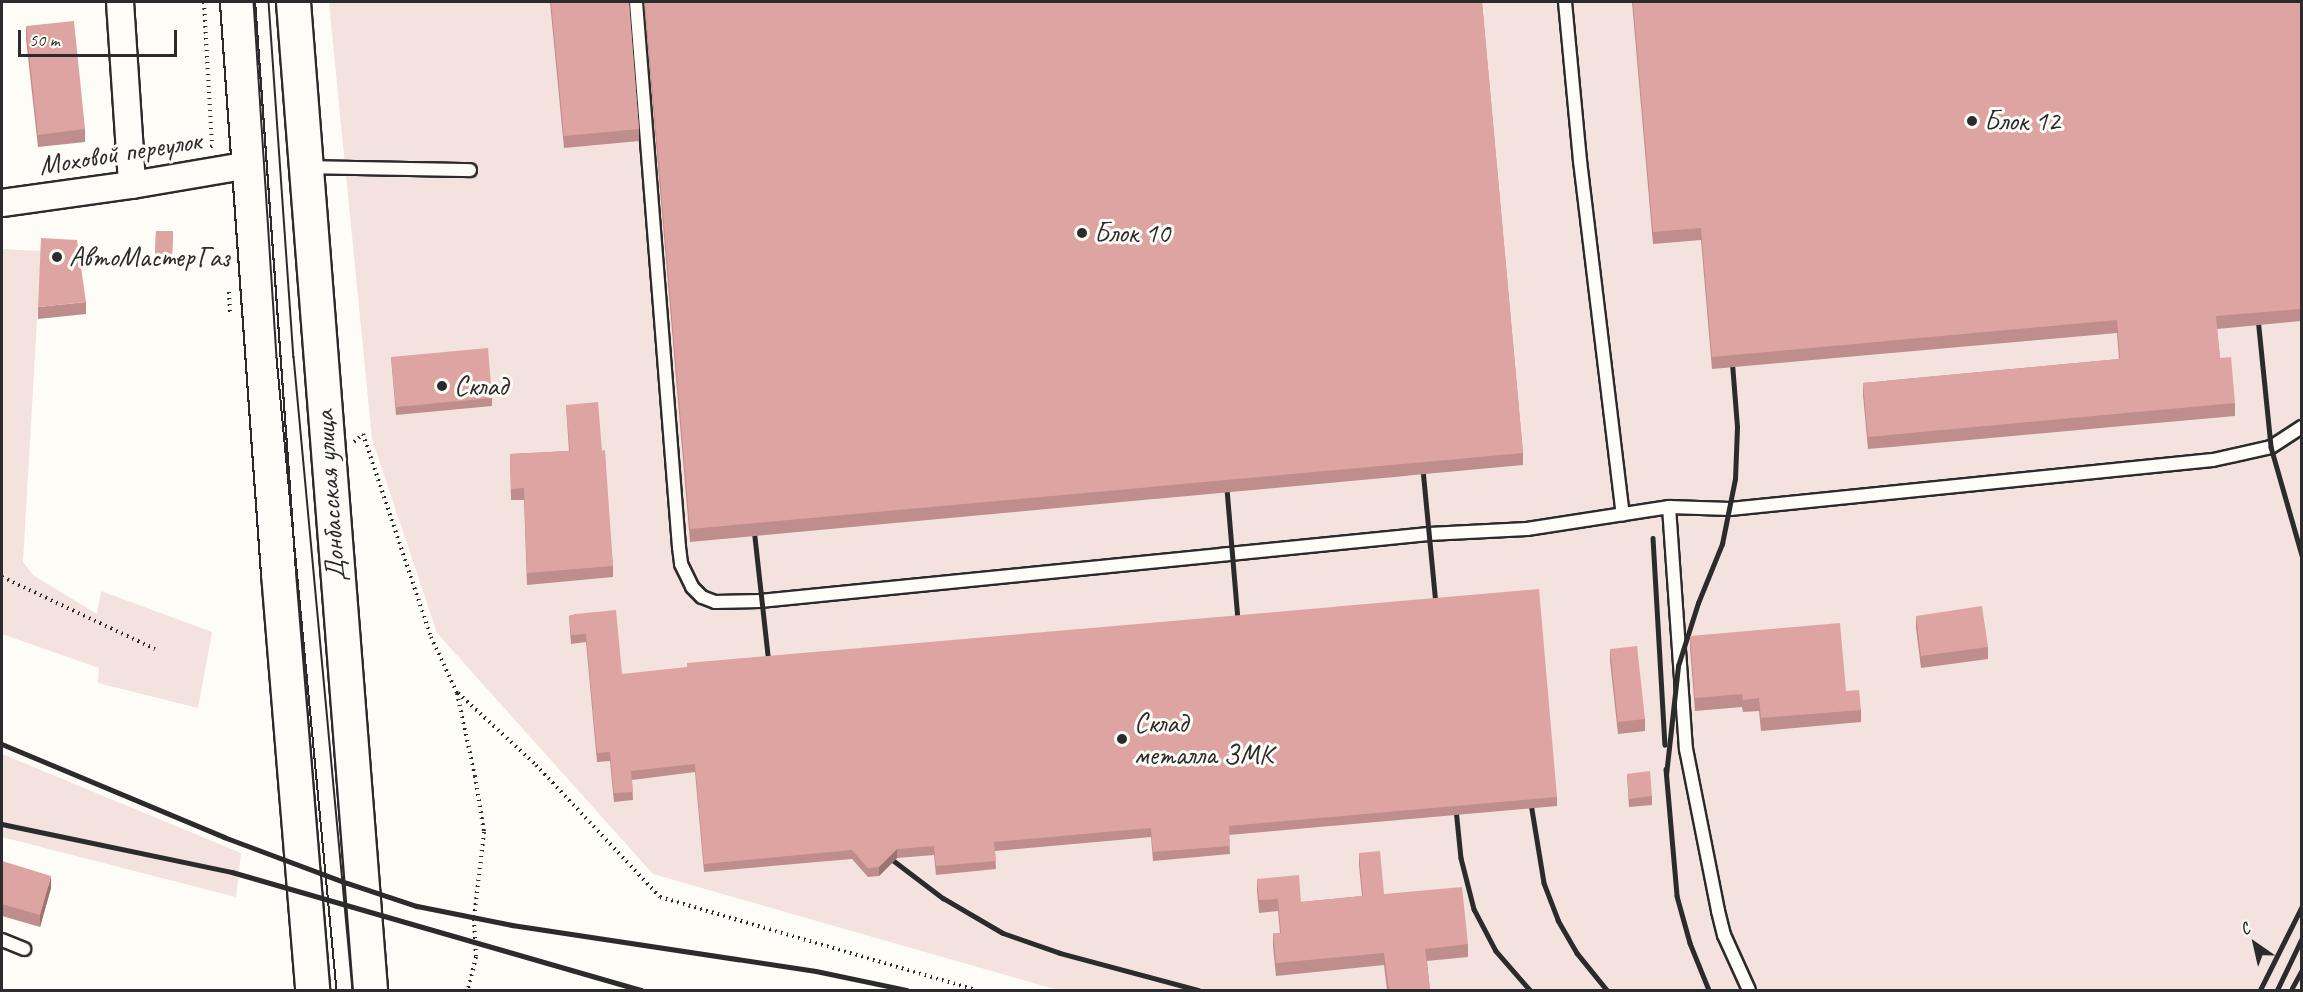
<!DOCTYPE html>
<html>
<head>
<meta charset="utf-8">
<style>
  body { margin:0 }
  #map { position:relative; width:2303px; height:992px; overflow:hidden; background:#fdfcf7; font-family:Caveat,sans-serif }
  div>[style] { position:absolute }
  .built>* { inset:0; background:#f4e2de }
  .path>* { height:4px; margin-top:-2px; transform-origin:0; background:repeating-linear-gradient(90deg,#2b2b2b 0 1.5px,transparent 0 6px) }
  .roads { filter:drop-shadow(2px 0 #2b2b2b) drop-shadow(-2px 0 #2b2b2b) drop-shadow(0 2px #2b2b2b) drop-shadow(0 -2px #2b2b2b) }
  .service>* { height:12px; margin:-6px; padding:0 6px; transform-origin:6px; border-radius:6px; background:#fdfcf7 }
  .minor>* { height:26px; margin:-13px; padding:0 13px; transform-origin:13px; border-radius:13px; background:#fdfcf7 }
  .primary>* { height:33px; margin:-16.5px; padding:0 16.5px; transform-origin:16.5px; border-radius:16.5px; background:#fdfcf7 }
  .tram>* { height:1.5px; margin:-0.75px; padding:0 0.75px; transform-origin:0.75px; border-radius:0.75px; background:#2b2b2b }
  .rail>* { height:4.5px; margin:-2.25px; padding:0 2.25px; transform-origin:2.25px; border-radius:2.25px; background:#2b2b2b }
  .wall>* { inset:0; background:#bf8d8b }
  .shaded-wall>* { inset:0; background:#9b7371 }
  .building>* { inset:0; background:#dea4a2 }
  .dots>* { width:16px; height:16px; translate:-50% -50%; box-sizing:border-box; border:3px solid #fdfcf7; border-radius:50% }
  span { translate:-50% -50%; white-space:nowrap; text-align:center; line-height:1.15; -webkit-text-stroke:6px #fdfcf7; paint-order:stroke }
  .poi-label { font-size:28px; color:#2b2b2b }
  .left { translate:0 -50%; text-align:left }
  .street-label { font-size:28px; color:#2b2b2b }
  .frame { position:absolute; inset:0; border:3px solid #2b2b2b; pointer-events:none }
  .north { position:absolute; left:2225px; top:914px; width:60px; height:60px; -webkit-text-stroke:4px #fdfcf7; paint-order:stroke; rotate:326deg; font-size:16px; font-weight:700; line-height:24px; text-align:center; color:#2b2b2b }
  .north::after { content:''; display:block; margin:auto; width:21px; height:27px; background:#2b2b2b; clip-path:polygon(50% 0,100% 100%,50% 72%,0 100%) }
  .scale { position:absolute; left:18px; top:30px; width:159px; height:27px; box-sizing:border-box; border:3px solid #2b2b2b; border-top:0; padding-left:8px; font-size:18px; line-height:21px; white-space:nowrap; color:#2b2b2b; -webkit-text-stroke:4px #fdfcf7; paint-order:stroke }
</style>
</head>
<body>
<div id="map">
  <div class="built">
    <i style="clip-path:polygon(329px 2px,2301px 2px,2301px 990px,1058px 990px,653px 874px,437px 633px,372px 439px)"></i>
    <i style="clip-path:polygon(2px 249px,41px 251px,23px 562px,33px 575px,97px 614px,101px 591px,212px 632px,198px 708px,98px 683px,99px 668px,2px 634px)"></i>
    <i style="clip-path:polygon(2px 754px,241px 853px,236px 897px,2px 837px)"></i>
  </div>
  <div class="path">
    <i style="left:204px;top:2px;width:144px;rotate:86.8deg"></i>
    <i style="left:212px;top:146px;width:5px;rotate:143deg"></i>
    <i style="left:229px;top:292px;width:22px;rotate:87deg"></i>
    <i style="left:354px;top:442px;width:12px;rotate:-42deg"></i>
    <i style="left:363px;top:434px;width:214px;rotate:71.5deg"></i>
    <i style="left:431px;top:637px;width:62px;rotate:65.1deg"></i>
    <i style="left:457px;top:693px;width:85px;rotate:77.8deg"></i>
    <i style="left:475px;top:776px;width:57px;rotate:80.9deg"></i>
    <i style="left:484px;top:832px;width:88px;rotate:96.6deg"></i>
    <i style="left:474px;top:919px;width:38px;rotate:87deg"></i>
    <i style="left:476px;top:957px;width:34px;rotate:104deg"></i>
    <i style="left:2px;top:577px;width:169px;rotate:25.2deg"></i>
    <i style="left:458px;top:693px;width:106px;rotate:42.7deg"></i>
    <i style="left:536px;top:765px;width:181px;rotate:46.8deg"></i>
    <i style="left:660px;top:897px;width:328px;rotate:16.4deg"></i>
  </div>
  <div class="roads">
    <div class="service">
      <i style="left:636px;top:2px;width:547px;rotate:85.49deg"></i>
      <i style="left:679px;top:547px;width:17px;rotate:83deg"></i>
      <i style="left:681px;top:564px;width:25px;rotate:64deg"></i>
      <i style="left:692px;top:587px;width:14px;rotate:45deg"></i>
      <i style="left:702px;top:597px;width:14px;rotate:21deg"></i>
      <i style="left:715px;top:602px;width:45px;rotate:-1.3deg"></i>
      <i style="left:760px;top:601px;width:672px;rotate:-5.72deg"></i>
      <i style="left:1429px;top:534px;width:98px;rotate:-2.9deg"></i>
      <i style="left:1527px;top:529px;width:144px;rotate:-8.8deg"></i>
      <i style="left:1669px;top:507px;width:61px;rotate:1.9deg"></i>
      <i style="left:1730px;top:509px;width:485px;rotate:-5.8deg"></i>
      <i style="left:2213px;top:460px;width:59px;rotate:-12.6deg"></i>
      <i style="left:2271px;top:447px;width:37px;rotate:-33deg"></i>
      <i style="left:1565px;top:2px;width:160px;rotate:84.6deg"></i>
      <i style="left:1580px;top:161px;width:356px;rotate:83.1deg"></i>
      <i style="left:308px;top:167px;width:162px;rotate:1.1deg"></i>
      <i style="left:1669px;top:507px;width:243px;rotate:86deg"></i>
      <i style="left:1686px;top:749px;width:165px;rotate:78.8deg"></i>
      <i style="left:1718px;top:911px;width:25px;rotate:76deg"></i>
      <i style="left:1724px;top:935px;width:60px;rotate:65.6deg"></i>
      <i style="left:2px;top:940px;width:24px;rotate:22deg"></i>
    </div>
    <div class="minor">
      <i style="left:120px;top:2px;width:183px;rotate:86.2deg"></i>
      <i style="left:2px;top:203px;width:131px;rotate:-7.9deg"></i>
      <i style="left:132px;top:185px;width:119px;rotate:-9.7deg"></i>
    </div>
    <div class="primary">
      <i style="left:237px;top:2px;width:572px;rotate:85.89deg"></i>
      <i style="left:278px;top:573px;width:418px;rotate:85.3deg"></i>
      <i style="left:293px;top:2px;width:991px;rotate:85.54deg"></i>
    </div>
  </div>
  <div class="tram">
    <i style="left:254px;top:2px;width:357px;rotate:86.3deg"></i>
    <i style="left:277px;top:358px;width:635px;rotate:84.58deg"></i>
    <i style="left:269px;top:2px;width:356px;rotate:86deg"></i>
    <i style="left:294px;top:357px;width:636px;rotate:84.68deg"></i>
  </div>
  <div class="rail">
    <i style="left:2257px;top:308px;width:140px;rotate:84.2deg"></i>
    <i style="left:2271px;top:447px;width:112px;rotate:74deg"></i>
    <i style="left:1422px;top:459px;width:156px;rotate:84.5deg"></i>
    <i style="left:1226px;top:477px;width:156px;rotate:85.2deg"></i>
    <i style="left:753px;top:519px;width:155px;rotate:83.7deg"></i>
    <i style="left:1653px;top:538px;width:207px;rotate:86.7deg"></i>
    <i style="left:2px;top:744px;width:241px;rotate:22.7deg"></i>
    <i style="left:224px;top:837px;width:131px;rotate:20.5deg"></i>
    <i style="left:347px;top:883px;width:74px;rotate:18.2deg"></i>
    <i style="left:417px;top:906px;width:97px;rotate:11.3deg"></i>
    <i style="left:512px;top:925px;width:307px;rotate:8.6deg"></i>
    <i style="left:816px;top:971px;width:93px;rotate:11.8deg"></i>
    <i style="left:1666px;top:769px;width:127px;rotate:85deg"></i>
    <i style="left:1677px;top:896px;width:49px;rotate:74.5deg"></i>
    <i style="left:1690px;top:943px;width:51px;rotate:68deg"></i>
    <i style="left:1666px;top:775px;width:110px;rotate:-83.7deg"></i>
    <i style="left:1678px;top:666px;width:66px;rotate:-72.4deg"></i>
    <i style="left:1698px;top:603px;width:64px;rotate:-67.9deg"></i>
    <i style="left:1722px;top:544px;width:66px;rotate:-78.7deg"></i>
    <i style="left:1735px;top:479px;width:52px;rotate:-87.8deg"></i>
    <i style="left:1737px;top:427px;width:77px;rotate:-94.5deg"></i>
    <i style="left:1529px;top:791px;width:93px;rotate:80.7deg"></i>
    <i style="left:1544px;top:883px;width:40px;rotate:69deg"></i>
    <i style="left:1558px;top:920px;width:38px;rotate:60deg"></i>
    <i style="left:1577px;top:953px;width:48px;rotate:51deg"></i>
    <i style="left:1455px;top:799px;width:59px;rotate:84.2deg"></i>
    <i style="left:1461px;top:858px;width:53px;rotate:75.7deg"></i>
    <i style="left:1474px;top:909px;width:47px;rotate:62.4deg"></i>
    <i style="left:1496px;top:951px;width:52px;rotate:48.9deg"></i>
    <i style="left:2px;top:824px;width:235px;rotate:11.8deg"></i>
    <i style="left:232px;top:872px;width:426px;rotate:16.1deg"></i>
    <i style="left:881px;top:851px;width:78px;rotate:37.2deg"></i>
    <i style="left:943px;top:898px;width:69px;rotate:30.3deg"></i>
    <i style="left:1003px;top:933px;width:60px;rotate:19.3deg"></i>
    <i style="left:1060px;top:953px;width:143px;rotate:15deg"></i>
    <i style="left:2292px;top:988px;width:21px;rotate:-61deg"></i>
    <i style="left:2260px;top:990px;width:94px;rotate:-63.4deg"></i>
    <i style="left:2277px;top:990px;width:58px;rotate:-64.3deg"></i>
  </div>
  <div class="wall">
    <i style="clip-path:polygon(550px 2px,629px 2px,639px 129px,639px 141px,564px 148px)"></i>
    <i style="clip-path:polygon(644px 2px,1482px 2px,1523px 453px,1523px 465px,690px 542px)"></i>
    <i style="clip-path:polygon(1632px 2px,2301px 2px,2301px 321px,2217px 329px,2220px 358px,2235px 403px,2235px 416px,1868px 449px,1863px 395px,1863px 383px,2119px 359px,2117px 333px,1712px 369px,1701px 240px,1653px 244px)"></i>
    <i style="clip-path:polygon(26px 26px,85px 129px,85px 142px,38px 147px,26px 39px)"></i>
    <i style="clip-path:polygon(156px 231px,173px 231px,172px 259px,155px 259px)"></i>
    <i style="clip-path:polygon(86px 302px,86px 314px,38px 319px,38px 307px)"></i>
    <i style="clip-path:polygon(391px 357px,492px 398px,492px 406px,396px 415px)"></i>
    <i style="clip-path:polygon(566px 405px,602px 451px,613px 566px,613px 577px,527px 585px,524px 500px,511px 500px,510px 454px,569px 451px)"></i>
    <i style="clip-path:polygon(576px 614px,622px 674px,1557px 797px,1557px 806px,1229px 835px,1230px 854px,1153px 861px,1151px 837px,995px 851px,996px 869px,936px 875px,934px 855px,897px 858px,879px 876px,868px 877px,852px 859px,704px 872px,695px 772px,632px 780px,633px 800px,614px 802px,610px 761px,597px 762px,586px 642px,571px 644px,569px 616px)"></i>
    <i style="clip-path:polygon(1916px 616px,1988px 647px,1988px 659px,1921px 668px,1916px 628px)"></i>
    <i style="clip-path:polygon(1690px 636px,1846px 691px,1861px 710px,1861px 722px,1761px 731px,1759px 711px,1743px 712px,1742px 707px,1695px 711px,1690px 648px)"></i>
    <i style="clip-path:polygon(1610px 649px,1645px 719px,1645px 731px,1618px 734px,1610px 661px)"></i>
    <i style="clip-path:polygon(1627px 774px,1652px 796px,1652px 805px,1629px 807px)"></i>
    <i style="clip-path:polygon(1359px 853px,1384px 894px,1468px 944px,1468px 957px,1427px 961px,1430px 990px,1387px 990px,1384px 965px,1276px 976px,1273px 946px,1273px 933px,1280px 933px,1278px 911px,1259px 913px,1257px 891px,1257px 879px,1301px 902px,1362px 896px,1359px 865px)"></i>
    <i style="clip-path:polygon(2px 861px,51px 888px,40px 927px,2px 916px)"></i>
  </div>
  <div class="shaded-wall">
    <i style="clip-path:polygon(897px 849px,897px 858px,879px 876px,879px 867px)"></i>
    <i style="clip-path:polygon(51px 876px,51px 888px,40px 927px,40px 915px)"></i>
  </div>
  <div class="building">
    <i style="clip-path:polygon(551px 2px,629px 2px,639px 129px,564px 136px)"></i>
    <i style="clip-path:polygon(645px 2px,1482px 2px,1523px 453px,690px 529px)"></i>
    <i style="clip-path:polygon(1633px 2px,2301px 2px,2301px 309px,2216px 316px,2220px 358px,2231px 357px,2235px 403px,1868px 437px,1863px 383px,2120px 359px,2117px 320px,1712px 357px,1701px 228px,1653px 232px)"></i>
    <i style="clip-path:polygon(74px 21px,85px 129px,38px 135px,26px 26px)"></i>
    <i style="clip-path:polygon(156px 231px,173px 231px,172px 255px,155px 255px)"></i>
    <i style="clip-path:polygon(41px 238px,77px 240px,86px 302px,38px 307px)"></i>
    <i style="clip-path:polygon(488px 348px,492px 398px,396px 407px,391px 357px)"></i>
    <i style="clip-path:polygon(598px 402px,602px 451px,605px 450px,613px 566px,527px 573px,524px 488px,511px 489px,510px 454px,570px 451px,566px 405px)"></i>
    <i style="clip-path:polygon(1539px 589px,1557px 797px,1229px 826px,1230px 846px,1153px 852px,1151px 828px,994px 842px,996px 861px,936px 866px,934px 846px,897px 849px,879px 867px,868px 868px,852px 850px,704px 864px,695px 764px,631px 771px,633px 792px,614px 793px,610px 752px,597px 753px,586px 634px,571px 635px,569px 616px,576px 614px,616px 610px,622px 674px,687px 667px,687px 663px)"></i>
    <i style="clip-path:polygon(1982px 606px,1988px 647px,1921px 656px,1916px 616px)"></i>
    <i style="clip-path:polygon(1840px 623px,1846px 691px,1859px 690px,1861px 710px,1761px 718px,1759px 698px,1743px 700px,1742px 694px,1695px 698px,1690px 636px)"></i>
    <i style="clip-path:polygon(1637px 646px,1645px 719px,1618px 722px,1610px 649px)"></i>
    <i style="clip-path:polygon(1650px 771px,1652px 796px,1629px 799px,1627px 774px)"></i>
    <i style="clip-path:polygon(1380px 851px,1384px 894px,1462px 887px,1468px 944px,1425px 949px,1430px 989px,1420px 990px,1389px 990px,1384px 953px,1276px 963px,1273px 933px,1281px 933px,1278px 899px,1259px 900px,1257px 879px,1299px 875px,1301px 902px,1363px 896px,1359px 853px)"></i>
    <i style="clip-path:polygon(2px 861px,51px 876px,40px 915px,2px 904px)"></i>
  </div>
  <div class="dots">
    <i style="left:1972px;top:121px;background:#2b2b2b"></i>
    <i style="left:1082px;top:233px;background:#2b2b2b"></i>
    <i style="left:57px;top:257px;background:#2b2b2b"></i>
    <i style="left:442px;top:386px;background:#2b2b2b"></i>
    <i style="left:1122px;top:739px;background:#2b2b2b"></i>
  </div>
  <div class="poi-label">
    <span class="left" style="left:1984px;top:121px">Блок 12</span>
    <span class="left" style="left:1094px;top:233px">Блок 10</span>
    <span class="left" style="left:69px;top:257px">АвтоМастерГаз</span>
    <span class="left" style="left:454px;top:386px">Склад</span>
    <span class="left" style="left:1134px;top:739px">Склад<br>металла ЗМК</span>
  </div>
  <div class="street-label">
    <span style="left:120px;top:153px;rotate:-9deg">Моховой переулок</span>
    <span style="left:330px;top:496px;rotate:-94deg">Донбасская улица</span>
  </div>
  <div class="frame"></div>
  <div class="north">С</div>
  <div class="scale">50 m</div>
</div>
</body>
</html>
